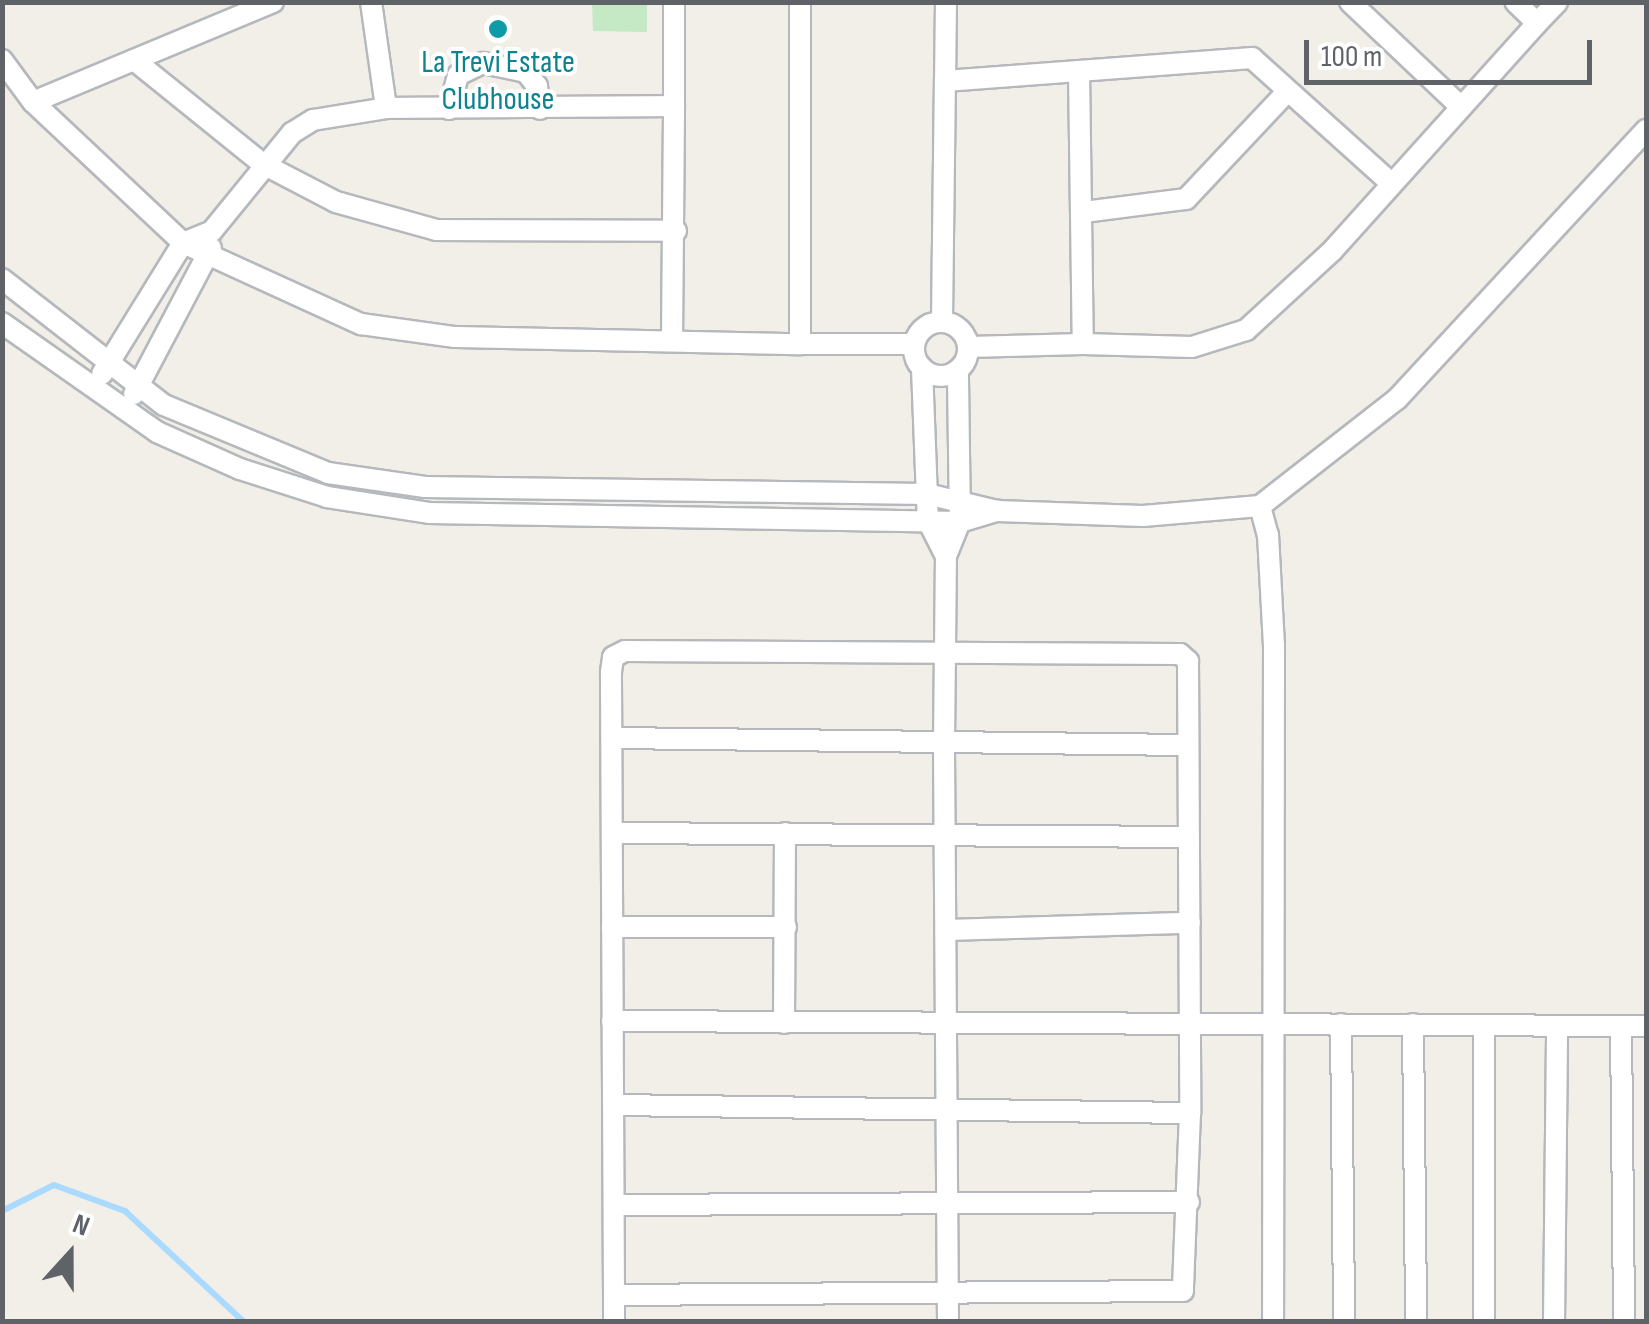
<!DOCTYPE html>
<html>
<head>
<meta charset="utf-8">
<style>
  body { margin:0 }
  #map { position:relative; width:1649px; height:1324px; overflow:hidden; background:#f1efe8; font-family:"Sofia Sans Condensed",sans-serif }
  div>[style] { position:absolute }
  .green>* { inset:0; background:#c5e8c5 }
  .stream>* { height:6px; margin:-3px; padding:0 3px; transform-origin:3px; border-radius:3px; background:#aadaff }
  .roads { filter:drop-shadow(2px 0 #b5b8bc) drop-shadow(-2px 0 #b5b8bc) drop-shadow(0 2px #b5b8bc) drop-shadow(0 -2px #b5b8bc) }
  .minor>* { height:20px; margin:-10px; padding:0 10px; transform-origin:10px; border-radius:10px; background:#fff }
  .minor>.ring { margin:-10px; padding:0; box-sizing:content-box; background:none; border:20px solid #fff; border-radius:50% }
  .dots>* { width:28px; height:28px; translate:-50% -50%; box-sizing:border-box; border:5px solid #fff; border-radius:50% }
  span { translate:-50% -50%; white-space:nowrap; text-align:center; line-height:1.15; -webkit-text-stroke:8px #fff; paint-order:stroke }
  .culture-label { font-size:32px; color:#0d838f }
  .frame { position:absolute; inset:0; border:5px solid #5f6368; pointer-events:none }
  .north { position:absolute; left:20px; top:1204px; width:100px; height:100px; -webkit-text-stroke:8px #fff; paint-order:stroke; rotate:21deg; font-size:28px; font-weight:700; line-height:40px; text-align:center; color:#5f6368 }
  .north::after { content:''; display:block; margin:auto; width:35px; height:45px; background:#5f6368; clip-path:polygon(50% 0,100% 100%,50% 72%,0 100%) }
  .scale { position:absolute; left:1304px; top:40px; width:288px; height:45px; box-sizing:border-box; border:5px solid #5f6368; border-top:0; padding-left:12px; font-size:30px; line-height:35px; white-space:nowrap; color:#5f6368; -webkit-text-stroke:8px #fff; paint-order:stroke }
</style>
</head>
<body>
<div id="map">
  <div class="green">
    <i style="clip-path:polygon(592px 3px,647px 3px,647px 32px,593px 31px)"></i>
  </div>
  <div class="stream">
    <i style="left:2px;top:1211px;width:58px;rotate:-26.6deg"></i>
    <i style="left:54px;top:1185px;width:76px;rotate:20.1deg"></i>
    <i style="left:125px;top:1211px;width:163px;rotate:43deg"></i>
  </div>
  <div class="roads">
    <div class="minor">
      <i style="left:371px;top:2px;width:107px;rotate:81.9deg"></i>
      <i style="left:800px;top:2px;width:342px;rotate:90deg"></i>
      <i style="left:800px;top:344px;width:114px"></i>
      <i style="left:946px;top:2px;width:79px;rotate:90.7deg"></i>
      <i style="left:945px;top:81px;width:308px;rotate:-4.3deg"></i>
      <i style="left:1252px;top:58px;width:188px;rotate:42deg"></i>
      <i style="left:1350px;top:2px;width:153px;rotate:43.4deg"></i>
      <i style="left:1537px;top:23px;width:29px;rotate:-46deg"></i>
      <i style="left:2px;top:60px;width:52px;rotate:53.6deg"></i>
      <i style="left:33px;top:102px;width:206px;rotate:43.2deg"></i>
      <i style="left:183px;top:243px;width:196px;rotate:24.5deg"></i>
      <i style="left:361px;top:324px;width:95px;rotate:7.9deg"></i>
      <i style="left:455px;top:337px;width:345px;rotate:1.2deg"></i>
      <i style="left:134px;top:60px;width:166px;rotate:38.9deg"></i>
      <i style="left:263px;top:164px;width:82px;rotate:27.5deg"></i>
      <i style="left:336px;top:202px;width:104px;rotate:15.6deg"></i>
      <i style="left:436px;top:230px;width:240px;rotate:0.2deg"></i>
      <i style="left:1079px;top:71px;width:273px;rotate:89.2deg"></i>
      <i style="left:1083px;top:344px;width:109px;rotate:1.6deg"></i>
      <i style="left:1192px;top:347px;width:57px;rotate:-17.5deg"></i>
      <i style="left:1246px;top:330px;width:117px;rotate:-42.6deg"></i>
      <i style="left:1332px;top:251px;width:307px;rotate:-48deg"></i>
      <i style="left:1537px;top:23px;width:30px;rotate:-136deg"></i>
      <i style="left:33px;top:102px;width:260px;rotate:-22.6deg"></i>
      <i style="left:449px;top:109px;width:35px;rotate:-75deg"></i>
      <i style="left:458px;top:75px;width:28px;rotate:-26deg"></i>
      <i style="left:483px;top:63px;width:44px;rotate:11.8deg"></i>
      <i style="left:526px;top:72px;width:18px;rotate:52deg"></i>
      <i style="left:537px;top:86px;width:23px;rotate:83deg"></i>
      <i style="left:1084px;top:212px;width:103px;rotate:-7.3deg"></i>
      <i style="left:1186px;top:199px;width:147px;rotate:-46.7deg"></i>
      <i style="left:2px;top:279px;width:205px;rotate:37.9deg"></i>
      <i style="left:164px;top:405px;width:178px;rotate:22.5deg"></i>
      <i style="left:328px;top:473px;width:98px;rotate:8.2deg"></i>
      <i style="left:425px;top:487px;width:502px;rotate:0.8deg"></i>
      <i style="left:927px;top:494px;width:72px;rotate:13.7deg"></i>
      <i style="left:997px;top:511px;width:146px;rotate:2deg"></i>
      <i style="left:1143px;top:516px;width:117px;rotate:-4.9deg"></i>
      <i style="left:1260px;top:506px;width:174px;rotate:-38deg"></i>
      <i style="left:1397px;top:399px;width:367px;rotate:-47.2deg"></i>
      <i style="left:942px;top:321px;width:240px;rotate:-89.3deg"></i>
      <i class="ring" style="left:914px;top:322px;width:34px;height:34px"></i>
      <i style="left:2px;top:323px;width:189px;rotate:35.1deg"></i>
      <i style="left:157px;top:432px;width:91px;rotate:24deg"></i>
      <i style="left:240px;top:469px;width:91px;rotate:17.8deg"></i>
      <i style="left:327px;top:497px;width:103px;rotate:8.9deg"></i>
      <i style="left:429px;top:513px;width:531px;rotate:0.97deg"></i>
      <i style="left:960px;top:522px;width:39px;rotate:-17deg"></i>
      <i style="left:672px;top:341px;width:235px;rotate:-89.5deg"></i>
      <i style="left:968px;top:347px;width:115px;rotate:-1.5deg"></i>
      <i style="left:922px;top:368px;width:153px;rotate:87.8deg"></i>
      <i style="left:928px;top:521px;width:39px;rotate:63deg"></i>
      <i style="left:102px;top:374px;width:154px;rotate:-58.3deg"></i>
      <i style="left:183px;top:243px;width:31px;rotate:-22deg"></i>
      <i style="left:212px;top:231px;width:127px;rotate:-50.8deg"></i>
      <i style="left:292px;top:133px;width:25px;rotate:-32deg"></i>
      <i style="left:313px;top:120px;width:74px;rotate:-9.3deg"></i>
      <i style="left:386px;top:108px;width:288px;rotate:-0.4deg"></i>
      <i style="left:674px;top:106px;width:104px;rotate:-90deg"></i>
      <i style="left:134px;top:394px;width:165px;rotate:-62.2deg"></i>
      <i style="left:1260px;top:506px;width:30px;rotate:75deg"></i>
      <i style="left:1268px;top:535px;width:110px;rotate:86.9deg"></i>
      <i style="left:1274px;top:645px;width:677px;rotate:90.08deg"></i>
      <i style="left:625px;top:651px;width:555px;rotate:0.31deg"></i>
      <i style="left:1180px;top:654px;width:11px;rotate:41deg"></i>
      <i style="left:1188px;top:661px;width:452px;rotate:89.7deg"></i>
      <i style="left:1190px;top:1113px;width:178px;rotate:92.3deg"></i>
      <i style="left:1183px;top:1291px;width:569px;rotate:179.6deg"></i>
      <i style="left:614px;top:1295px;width:623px;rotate:-90.28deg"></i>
      <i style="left:611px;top:672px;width:15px;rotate:-82deg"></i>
      <i style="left:613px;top:657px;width:13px;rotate:-27deg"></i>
      <i style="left:614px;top:738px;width:574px;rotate:0.7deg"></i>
      <i style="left:616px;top:833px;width:571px;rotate:0.4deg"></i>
      <i style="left:612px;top:927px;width:174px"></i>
      <i style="left:947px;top:930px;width:243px;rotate:-1.7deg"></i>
      <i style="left:612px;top:1021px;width:1034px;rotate:0.28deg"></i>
      <i style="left:784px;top:1023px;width:190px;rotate:-89.7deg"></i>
      <i style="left:1341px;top:1024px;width:298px;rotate:89.4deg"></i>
      <i style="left:1413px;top:1024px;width:298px;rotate:89.4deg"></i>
      <i style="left:1484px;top:1025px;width:297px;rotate:90deg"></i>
      <i style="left:1621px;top:1026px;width:296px;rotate:89.4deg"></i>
      <i style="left:614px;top:1105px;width:576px;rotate:0.8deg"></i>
      <i style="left:615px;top:1205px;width:574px;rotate:-0.3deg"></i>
      <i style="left:614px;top:1322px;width:27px;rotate:-90deg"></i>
      <i style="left:948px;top:1322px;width:578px;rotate:-90.4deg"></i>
      <i style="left:944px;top:744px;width:188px;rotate:-89.4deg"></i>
      <i style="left:946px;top:556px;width:37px;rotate:-68deg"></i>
      <i style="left:960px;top:522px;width:152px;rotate:-90.8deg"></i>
      <i style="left:1554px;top:1322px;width:296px;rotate:-89.4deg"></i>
    </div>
  </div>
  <div class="dots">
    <i style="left:498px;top:29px;background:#0f9aa8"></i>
  </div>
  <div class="culture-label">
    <span style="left:498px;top:82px">La Trevi Estate<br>Clubhouse</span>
  </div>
  <div class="frame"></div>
  <div class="north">N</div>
  <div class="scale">100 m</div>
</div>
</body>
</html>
